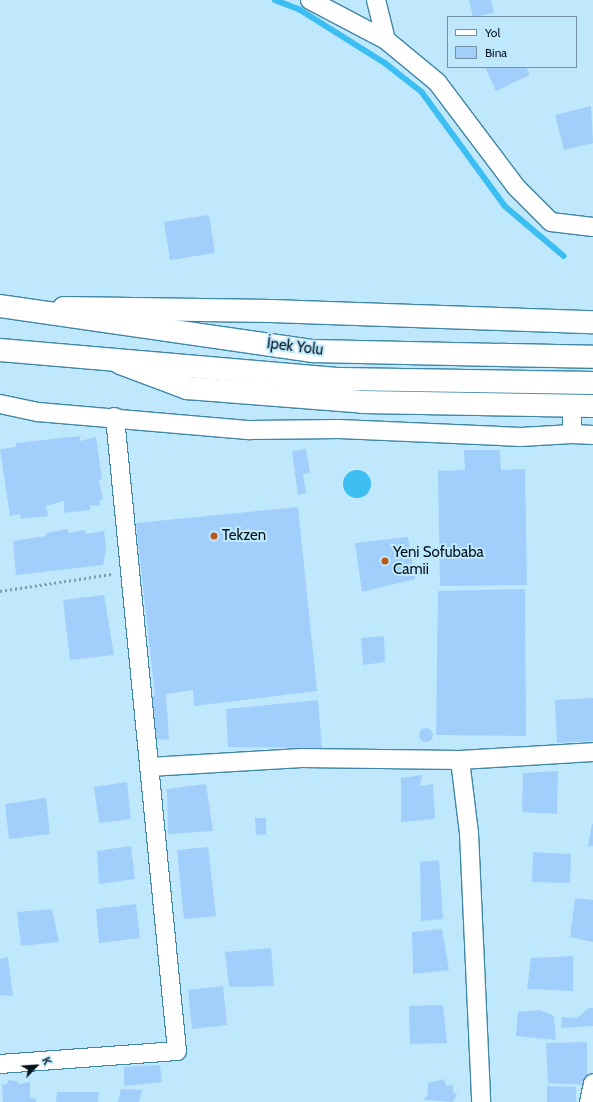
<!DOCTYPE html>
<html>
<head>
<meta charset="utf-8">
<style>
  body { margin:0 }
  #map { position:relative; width:593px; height:1102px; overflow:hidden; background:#bfe8fd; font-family:Cabin,sans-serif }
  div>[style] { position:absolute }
  .water>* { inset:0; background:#3cbef2 }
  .round { border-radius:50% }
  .stream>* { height:5.5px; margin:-2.75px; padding:0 2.75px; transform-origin:2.75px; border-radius:2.75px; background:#3cbef2 }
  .building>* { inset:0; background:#a2cefc }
  .path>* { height:2.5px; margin-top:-1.25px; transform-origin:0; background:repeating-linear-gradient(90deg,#7d9dae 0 2px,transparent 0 5px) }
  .roads { filter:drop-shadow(1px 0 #3f87a7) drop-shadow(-1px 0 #3f87a7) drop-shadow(0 1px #3f87a7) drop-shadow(0 -1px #3f87a7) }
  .minor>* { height:18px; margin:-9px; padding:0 9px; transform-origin:9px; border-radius:9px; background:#fff }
  .tertiary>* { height:22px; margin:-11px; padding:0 11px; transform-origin:11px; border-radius:11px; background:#fff }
  .trunk>* { height:22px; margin:-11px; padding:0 11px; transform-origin:11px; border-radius:11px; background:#fff }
  .dots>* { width:11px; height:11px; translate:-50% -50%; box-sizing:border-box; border:2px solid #bfe8fd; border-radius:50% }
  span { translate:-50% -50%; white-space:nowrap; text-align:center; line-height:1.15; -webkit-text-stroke:4px #bfe8fd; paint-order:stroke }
  .street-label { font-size:15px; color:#00111b }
  .poi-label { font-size:15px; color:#00111b }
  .left { translate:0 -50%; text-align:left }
  .legend { position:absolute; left:447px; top:16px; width:130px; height:52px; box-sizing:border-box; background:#bfe8fd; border:1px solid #7392a3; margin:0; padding:5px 7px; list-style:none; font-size:12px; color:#00111b }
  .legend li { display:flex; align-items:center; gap:8px; height:20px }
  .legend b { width:20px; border:1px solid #7392a3 }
  .north { position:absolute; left:16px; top:1046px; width:40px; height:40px; -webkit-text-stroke:3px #bfe8fd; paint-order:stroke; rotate:65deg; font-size:11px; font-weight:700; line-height:16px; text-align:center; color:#00111b }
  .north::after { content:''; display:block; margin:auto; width:14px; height:18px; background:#00111b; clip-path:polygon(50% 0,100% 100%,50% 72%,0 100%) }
</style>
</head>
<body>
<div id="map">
  <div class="water">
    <i class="round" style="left:343px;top:470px;width:28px;height:28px"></i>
  </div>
  <div class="stream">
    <i style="left:275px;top:0;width:26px;rotate:21deg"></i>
    <i style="left:299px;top:9px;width:102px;rotate:32.1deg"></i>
    <i style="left:385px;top:63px;width:47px;rotate:38.1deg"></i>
    <i style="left:422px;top:92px;width:141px;rotate:53.9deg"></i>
    <i style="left:505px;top:206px;width:77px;rotate:40.3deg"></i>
  </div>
  <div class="building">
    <i style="clip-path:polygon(469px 0,491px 0,494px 13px,473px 17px)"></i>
    <i style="clip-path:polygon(485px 67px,526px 67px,530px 75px,496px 91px)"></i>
    <i style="clip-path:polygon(591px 106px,593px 143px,564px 150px,555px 115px)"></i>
    <i style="clip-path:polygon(209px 215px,215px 253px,170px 260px,164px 222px)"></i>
    <i style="clip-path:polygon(80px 436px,80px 441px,96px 437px,102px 479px,99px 480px,103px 500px,99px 501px,100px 506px,90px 505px,90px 510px,64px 513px,64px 501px,46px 506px,48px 516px,21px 519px,20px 514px,10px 516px,0 449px,16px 447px,16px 443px)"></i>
    <i style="clip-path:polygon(306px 449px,310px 473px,303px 474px,306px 493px,298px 495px,292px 451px)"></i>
    <i style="clip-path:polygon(464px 450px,500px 450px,501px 470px,525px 469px,527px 585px,440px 586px,438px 471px,465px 470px)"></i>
    <i style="clip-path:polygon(298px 507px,317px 691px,194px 706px,193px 690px,166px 694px,169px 740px,154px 739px,148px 696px,155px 696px,136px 523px)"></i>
    <i style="clip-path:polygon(67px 529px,69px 533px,85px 530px,85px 534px,104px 531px,106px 549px,103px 565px,16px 575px,13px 541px,46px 536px,46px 533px)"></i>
    <i style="clip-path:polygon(408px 537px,415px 579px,362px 592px,355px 543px)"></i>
    <i style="clip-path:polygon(525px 589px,526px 736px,436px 735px,438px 591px)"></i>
    <i style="clip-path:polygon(104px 595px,114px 655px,70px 660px,63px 600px)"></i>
    <i style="clip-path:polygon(384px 636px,385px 662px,363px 665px,361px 638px)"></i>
    <i style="clip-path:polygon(593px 698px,593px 741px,557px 743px,555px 700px)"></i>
    <i style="clip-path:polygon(318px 700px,322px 748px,228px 747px,226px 709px)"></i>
    <i class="round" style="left:419px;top:728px;width:14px;height:14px"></i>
    <i style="clip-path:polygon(558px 771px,557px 814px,522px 812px,523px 773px)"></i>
    <i style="clip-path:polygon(422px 775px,420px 786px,433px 784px,435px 819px,401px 822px,401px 778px)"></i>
    <i style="clip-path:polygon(127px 782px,131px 819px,99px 823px,94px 787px)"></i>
    <i style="clip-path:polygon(206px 784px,213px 831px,168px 834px,167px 789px)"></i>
    <i style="clip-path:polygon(46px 798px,50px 834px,9px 839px,5px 804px)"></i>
    <i style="clip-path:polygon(255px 818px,266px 818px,266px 835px,256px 834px)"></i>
    <i style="clip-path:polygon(592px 824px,593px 824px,593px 846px,588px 846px)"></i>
    <i style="clip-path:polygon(131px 846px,135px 879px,99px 884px,97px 851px)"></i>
    <i style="clip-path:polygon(208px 847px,216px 916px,184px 919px,177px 850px)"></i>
    <i style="clip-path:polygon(533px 852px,571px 854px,570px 883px,532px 882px)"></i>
    <i style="clip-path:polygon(439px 860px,443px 919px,421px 921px,420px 862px)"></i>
    <i style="clip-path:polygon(575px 898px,593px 900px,593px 942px,570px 937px)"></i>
    <i style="clip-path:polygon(136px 904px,140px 938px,99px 943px,96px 909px)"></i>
    <i style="clip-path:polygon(52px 909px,59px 942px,21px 946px,17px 912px)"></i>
    <i style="clip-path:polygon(442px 929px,449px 970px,413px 974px,412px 932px)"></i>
    <i style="clip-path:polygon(271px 948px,274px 986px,229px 987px,225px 952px)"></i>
    <i style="clip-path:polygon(573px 956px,573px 991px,527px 989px,531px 958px)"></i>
    <i style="clip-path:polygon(8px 957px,13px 996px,0 995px,0 959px)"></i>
    <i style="clip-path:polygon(223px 986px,227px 1025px,192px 1029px,188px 990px)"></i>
    <i style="clip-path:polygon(443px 1005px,447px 1043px,410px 1044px,409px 1006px)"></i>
    <i style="clip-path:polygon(589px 1008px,593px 1008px,593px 1026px,561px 1028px,562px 1017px,577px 1018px)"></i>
    <i style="clip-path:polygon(540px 1010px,554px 1016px,556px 1040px,516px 1036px,518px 1012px)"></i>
    <i style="clip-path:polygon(587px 1042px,587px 1085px,548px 1083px,546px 1043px)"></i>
    <i style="clip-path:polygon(160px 1065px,162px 1082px,124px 1086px,124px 1067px)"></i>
    <i style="clip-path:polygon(444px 1079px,446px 1086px,453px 1085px,453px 1092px,457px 1094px,453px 1102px,423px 1100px,428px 1094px,428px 1083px)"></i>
    <i style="clip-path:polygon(8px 1080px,17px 1081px,19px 1084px,30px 1082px,30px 1098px,36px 1099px,36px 1102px,3px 1102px,2px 1085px,7px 1084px)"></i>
    <i style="clip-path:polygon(547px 1086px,576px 1087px,576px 1102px,547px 1102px)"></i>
    <i style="clip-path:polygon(121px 1089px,142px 1090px,139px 1102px,118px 1102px)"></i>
    <i style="clip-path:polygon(57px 1092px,99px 1092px,98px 1102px,56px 1102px)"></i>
  </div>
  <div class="path">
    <i style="left:0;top:591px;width:113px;rotate:-8.6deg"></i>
  </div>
  <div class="roads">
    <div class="minor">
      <i style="left:310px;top:0;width:86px;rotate:27.8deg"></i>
      <i style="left:386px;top:40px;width:66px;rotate:39.5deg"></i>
      <i style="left:437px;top:82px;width:131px;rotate:53deg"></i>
      <i style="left:516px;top:187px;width:49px;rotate:45deg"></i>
      <i style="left:551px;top:222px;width:42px;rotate:6.8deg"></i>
      <i style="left:376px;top:0;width:41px;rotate:76deg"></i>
      <i style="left:0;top:404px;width:39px;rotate:12deg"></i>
      <i style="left:38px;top:412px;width:213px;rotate:4.9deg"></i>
      <i style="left:250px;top:430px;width:89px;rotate:-0.6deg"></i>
      <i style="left:339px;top:429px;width:182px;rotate:2.5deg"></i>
      <i style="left:521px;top:437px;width:51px;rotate:-3.4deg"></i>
      <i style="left:572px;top:406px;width:28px;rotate:90deg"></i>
      <i style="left:572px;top:434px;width:21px;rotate:3deg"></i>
      <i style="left:460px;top:760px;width:74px;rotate:83deg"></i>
      <i style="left:469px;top:833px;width:269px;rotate:87.4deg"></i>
      <i style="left:149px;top:767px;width:153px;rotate:-3.4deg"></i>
      <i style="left:302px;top:758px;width:158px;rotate:0.7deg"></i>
      <i style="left:460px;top:760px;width:133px;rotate:-3.4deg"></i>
      <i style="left:0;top:1064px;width:177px;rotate:-4.2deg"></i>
      <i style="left:177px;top:1051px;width:637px;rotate:-95.59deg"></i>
      <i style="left:589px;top:1102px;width:19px;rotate:-78deg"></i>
    </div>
    <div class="tertiary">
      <i style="left:64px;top:308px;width:207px;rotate:0.8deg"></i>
      <i style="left:271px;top:311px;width:322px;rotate:2deg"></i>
      <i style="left:120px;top:363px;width:72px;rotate:20.5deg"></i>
      <i style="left:187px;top:388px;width:177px;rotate:4.5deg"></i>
      <i style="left:363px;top:402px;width:230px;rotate:1deg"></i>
    </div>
    <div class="trunk">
      <i style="left:0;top:306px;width:316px;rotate:8.2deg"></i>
      <i style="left:313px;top:351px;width:280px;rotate:1.2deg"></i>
      <i style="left:0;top:350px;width:341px;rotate:4.9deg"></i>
      <i style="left:340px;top:379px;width:253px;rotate:0.9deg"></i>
    </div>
  </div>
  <div class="dots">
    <i style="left:214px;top:536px;background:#b95914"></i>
    <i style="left:385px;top:561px;background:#b95914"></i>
  </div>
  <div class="street-label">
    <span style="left:295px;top:347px;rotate:7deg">İpek Yolu</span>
  </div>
  <div class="poi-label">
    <span class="left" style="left:222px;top:536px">Tekzen</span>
    <span class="left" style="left:393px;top:561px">Yeni Sofubaba<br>Camii</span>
  </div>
  <ul class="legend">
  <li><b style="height:5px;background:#fff"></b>Yol</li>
  <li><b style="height:11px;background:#a2cefc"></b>Bina</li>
  </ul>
  <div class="north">K</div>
</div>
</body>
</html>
